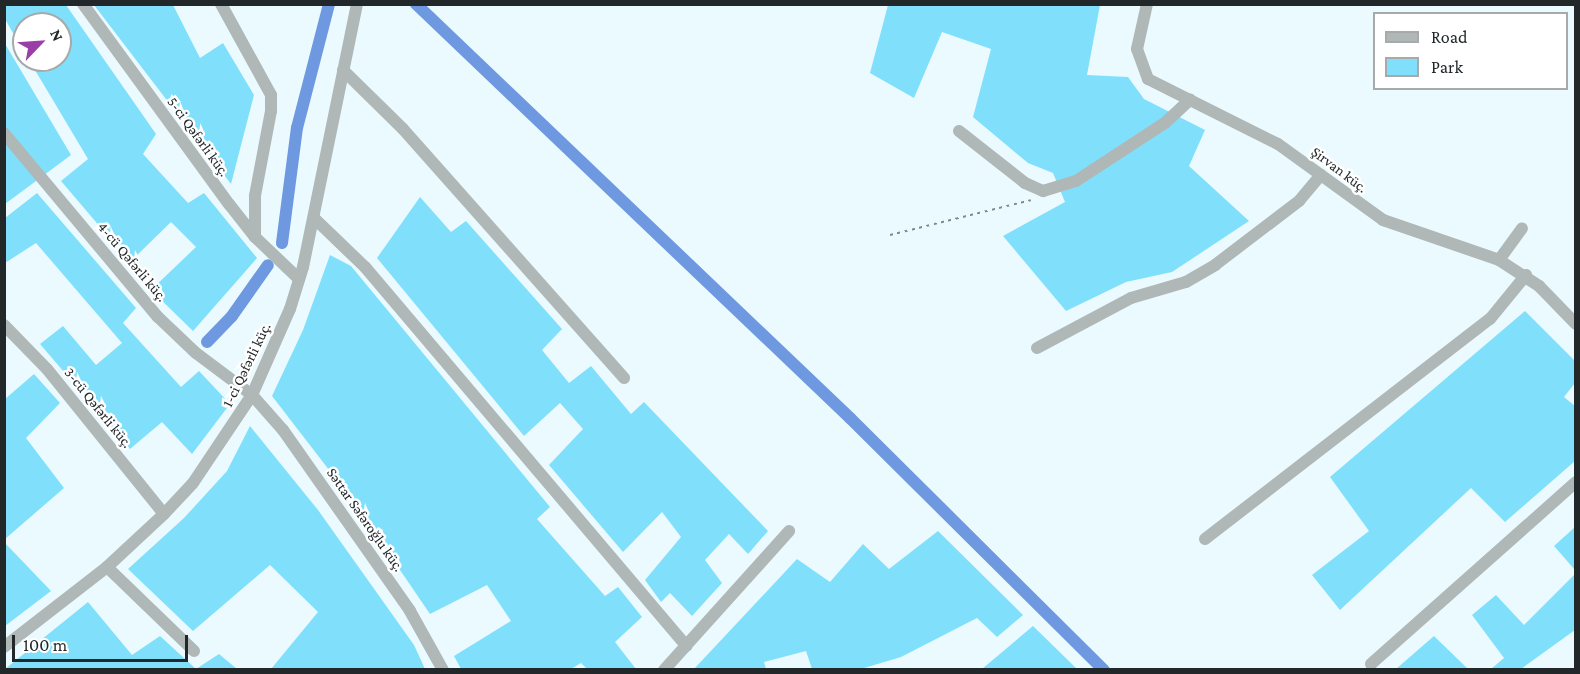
<!DOCTYPE html>
<html>
<head>
<meta charset="utf-8">
<style>
  body { margin:0 }
  #map { position:relative; width:1580px; height:674px; overflow:hidden; background:#eafaff; font-family:"Crimson Pro",serif }
  div>[style] { position:absolute }
  .green>* { inset:0; background:#80e0fc }
  .canal>* { height:12px; margin:-6px; padding:0 6px; transform-origin:6px; border-radius:6px; background:#6e98df }
  .path>* { height:2px; margin-top:-1px; transform-origin:0; background:repeating-linear-gradient(90deg,#808a8e 0 3px,transparent 0 7.5px) }
  .minor>* { height:12px; margin:-6px; padding:0 6px; transform-origin:6px; border-radius:6px; background:#b0b7b7 }
  span { translate:-50% -50%; white-space:nowrap; text-align:center; line-height:1.15; -webkit-text-stroke:5px #fff; paint-order:stroke }
  .street-label { font-size:15px; color:#22282a }
  .frame { position:absolute; inset:0; border:6px solid #22282a; pointer-events:none }
  .legend { position:absolute; left:1373px; top:12px; width:195px; height:78px; box-sizing:border-box; background:#fff; border:2px solid #a7a9aa; margin:0; padding:8px 10px; list-style:none; font-size:18px; color:#22282a }
  .legend li { display:flex; align-items:center; gap:12px; height:30px }
  .legend b { width:30px; border:2px solid #a7a9aa }
  .north { position:absolute; left:12px; top:12px; width:60px; height:60px; box-sizing:border-box; background:#fff; border:2px solid #a7a9aa; border-radius:50%; rotate:65deg; font-size:16px; font-weight:700; line-height:24px; text-align:center; color:#22282a }
  .north::after { content:''; display:block; margin:auto; width:21px; height:27px; background:#9b3fa8; clip-path:polygon(50% 0,100% 100%,50% 72%,0 100%) }
  .scale { position:absolute; left:12px; top:635px; width:176px; height:27px; box-sizing:border-box; border:3px solid #22282a; border-top:0; padding-left:8px; font-size:18px; line-height:21px; white-space:nowrap; color:#22282a; -webkit-text-stroke:4px #fff; paint-order:stroke }
</style>
</head>
<body>
<div id="map">
  <div class="green">
    <i style="clip-path:polygon(4px 5px,66px 5px,156px 134px,143px 154px,188px 203px,204px 193px,257px 258px,193px 331px,151px 290px,196px 247px,171px 222px,130px 262px,61px 181px,88px 159px,29px 60px,60px 60px,60px 24px,24px 24px,24px 52px,5px 19px)"></i>
    <i style="clip-path:polygon(94px 5px,173px 5px,200px 58px,223px 43px,254px 95px,231px 184px)"></i>
    <i style="clip-path:polygon(888px 5px,1100px 5px,1087px 75px,1128px 77px,1144px 99px,1205px 130px,1189px 166px,1249px 221px,1172px 272px,1126px 282px,1066px 311px,1003px 236px,1065px 202px,1053px 173px,1028px 163px,973px 117px,991px 49px,942px 32px,914px 98px,870px 73px)"></i>
    <i style="clip-path:polygon(4px 42px,71px 155px,5px 204px,4px 204px)"></i>
    <i style="clip-path:polygon(37px 193px,136px 308px,123px 323px,181px 387px,199px 371px,230px 404px,192px 454px,162px 422px,130px 449px,40px 344px,63px 326px,96px 365px,122px 343px,36px 243px,5px 263px,5px 218px)"></i>
    <i style="clip-path:polygon(420px 197px,451px 232px,466px 221px,562px 329px,542px 350px,569px 383px,591px 366px,631px 414px,644px 402px,768px 531px,748px 554px,729px 534px,705px 560px,722px 583px,692px 616px,670px 593px,661px 602px,645px 580px,681px 537px,662px 512px,623px 552px,549px 465px,583px 429px,560px 403px,524px 436px,377px 258px)"></i>
    <i style="clip-path:polygon(330px 255px,351px 266px,550px 507px,537px 519px,605px 596px,618px 587px,642px 617px,615px 642px,636px 669px,587px 669px,581px 663px,571px 669px,461px 669px,454px 656px,511px 621px,487px 585px,430px 614px,353px 501px,272px 396px,303px 330px)"></i>
    <i style="clip-path:polygon(1525px 311px,1575px 361px,1575px 383px,1564px 397px,1575px 406px,1575px 461px,1505px 522px,1471px 488px,1340px 610px,1312px 575px,1369px 531px,1330px 477px)"></i>
    <i style="clip-path:polygon(34px 374px,60px 403px,26px 438px,64px 488px,5px 539px,5px 399px)"></i>
    <i style="clip-path:polygon(250px 426px,318px 510px,414px 645px,425px 669px,271px 669px,318px 612px,270px 565px,193px 631px,128px 569px,184px 518px,227px 471px)"></i>
    <i style="clip-path:polygon(1575px 527px,1575px 570px,1554px 546px)"></i>
    <i style="clip-path:polygon(938px 531px,1023px 615px,997px 637px,977px 618px,901px 657px,861px 669px,812px 669px,806px 651px,764px 662px,766px 669px,694px 669px,797px 559px,830px 582px,863px 544px,889px 569px)"></i>
    <i style="clip-path:polygon(5px 543px,51px 591px,5px 626px)"></i>
    <i style="clip-path:polygon(1575px 574px,1575px 630px,1521px 669px,1491px 669px,1504px 658px,1472px 615px,1496px 595px,1524px 625px)"></i>
    <i style="clip-path:polygon(88px 602px,132px 655px,160px 636px,196px 669px,219px 654px,237px 669px,5px 669px)"></i>
    <i style="clip-path:polygon(1033px 626px,1077px 669px,982px 669px)"></i>
    <i style="clip-path:polygon(1434px 636px,1468px 669px,1396px 669px)"></i>
  </div>
  <div class="canal">
    <i style="left:416px;top:4px;width:600px;rotate:43.65deg"></i>
    <i style="left:850px;top:418px;width:358px;rotate:44.8deg"></i>
    <i style="left:282px;top:243px;width:116px;rotate:-82.6deg"></i>
    <i style="left:297px;top:128px;width:128px;rotate:-75.5deg"></i>
    <i style="left:207px;top:342px;width:36px;rotate:-46deg"></i>
    <i style="left:232px;top:316px;width:62px;rotate:-54.8deg"></i>
  </div>
  <div class="path">
    <i style="left:890px;top:235px;width:145px;rotate:-13.9deg"></i>
  </div>
  <div class="minor">
    <i style="left:83px;top:4px;width:248px;rotate:53.9deg"></i>
    <i style="left:229px;top:204px;width:42px;rotate:51.8deg"></i>
    <i style="left:255px;top:237px;width:61px;rotate:43.7deg"></i>
    <i style="left:221px;top:4px;width:104px;rotate:61.2deg"></i>
    <i style="left:271px;top:95px;width:16px;rotate:90deg"></i>
    <i style="left:271px;top:111px;width:86px;rotate:100.7deg"></i>
    <i style="left:255px;top:196px;width:41px;rotate:90deg"></i>
    <i style="left:1147px;top:4px;width:46px;rotate:102.5deg"></i>
    <i style="left:1137px;top:49px;width:32px;rotate:70deg"></i>
    <i style="left:1148px;top:79px;width:145px;rotate:26.6deg"></i>
    <i style="left:1278px;top:144px;width:130px;rotate:35.9deg"></i>
    <i style="left:1383px;top:220px;width:123px;rotate:19deg"></i>
    <i style="left:1499px;top:260px;width:48px;rotate:33deg"></i>
    <i style="left:1539px;top:286px;width:53px;rotate:45.8deg"></i>
    <i style="left:343px;top:70px;width:84px;rotate:44.5deg"></i>
    <i style="left:403px;top:129px;width:333px;rotate:48.4deg"></i>
    <i style="left:959px;top:131px;width:84px;rotate:38.2deg"></i>
    <i style="left:1025px;top:183px;width:20px;rotate:24deg"></i>
    <i style="left:1043px;top:191px;width:34px;rotate:-17deg"></i>
    <i style="left:1076px;top:181px;width:108px;rotate:-33.2deg"></i>
    <i style="left:1166px;top:122px;width:33px;rotate:-43deg"></i>
    <i style="left:4px;top:133px;width:240px;rotate:50.1deg"></i>
    <i style="left:158px;top:317px;width:52px;rotate:43.5deg"></i>
    <i style="left:196px;top:353px;width:70px;rotate:36.9deg"></i>
    <i style="left:252px;top:395px;width:47px;rotate:48.5deg"></i>
    <i style="left:283px;top:430px;width:221px;rotate:54.9deg"></i>
    <i style="left:410px;top:611px;width:68px;rotate:60.8deg"></i>
    <i style="left:314px;top:218px;width:71px;rotate:43.9deg"></i>
    <i style="left:365px;top:267px;width:497px;rotate:49.7deg"></i>
    <i style="left:1499px;top:260px;width:39px;rotate:-54deg"></i>
    <i style="left:4px;top:325px;width:62px;rotate:45.7deg"></i>
    <i style="left:47px;top:369px;width:186px;rotate:51.1deg"></i>
    <i style="left:1037px;top:348px;width:106px;rotate:-28deg"></i>
    <i style="left:1131px;top:298px;width:57px;rotate:-16.2deg"></i>
    <i style="left:1186px;top:282px;width:34px;rotate:-30deg"></i>
    <i style="left:1215px;top:265px;width:106px;rotate:-37.3deg"></i>
    <i style="left:1299px;top:201px;width:34px;rotate:-50deg"></i>
    <i style="left:1205px;top:539px;width:360px;rotate:-37.7deg"></i>
    <i style="left:1490px;top:319px;width:57px;rotate:-50.7deg"></i>
    <i style="left:107px;top:567px;width:121px;rotate:44deg"></i>
    <i style="left:4px;top:647px;width:130px;rotate:-37.8deg"></i>
    <i style="left:107px;top:567px;width:78px;rotate:-42.9deg"></i>
    <i style="left:164px;top:514px;width:42px;rotate:-46.9deg"></i>
    <i style="left:193px;top:483px;width:106px;rotate:-56.2deg"></i>
    <i style="left:252px;top:395px;width:94px;rotate:-66.2deg"></i>
    <i style="left:290px;top:309px;width:44px;rotate:-72.8deg"></i>
    <i style="left:303px;top:267px;width:268px;rotate:-78.4deg"></i>
    <i style="left:1371px;top:664px;width:274px;rotate:-41.6deg"></i>
    <i style="left:664px;top:670px;width:187px;rotate:-48deg"></i>
  </div>
  <div class="street-label">
    <span style="left:198px;top:137px;rotate:54deg">5-ci Qəfərli küç.</span>
    <span style="left:1339px;top:170px;rotate:37deg">Şirvan küç.</span>
    <span style="left:132px;top:262px;rotate:50deg">4-cü Qəfərli küç.</span>
    <span style="left:247px;top:365px;rotate:-64deg">1-ci Qəfərli küç.</span>
    <span style="left:98px;top:408px;rotate:51deg">3-cü Qəfərli küç.</span>
    <span style="left:365px;top:520px;rotate:55deg">Səttar Səfəroğlu küç.</span>
  </div>
  <div class="frame"></div>
  <ul class="legend">
  <li><b style="height:8px;background:#b0b7b7"></b>Road</li>
  <li><b style="height:16px;background:#80e0fc"></b>Park</li>
  </ul>
  <div class="north">N</div>
  <div class="scale">100 m</div>
</div>
</body>
</html>
